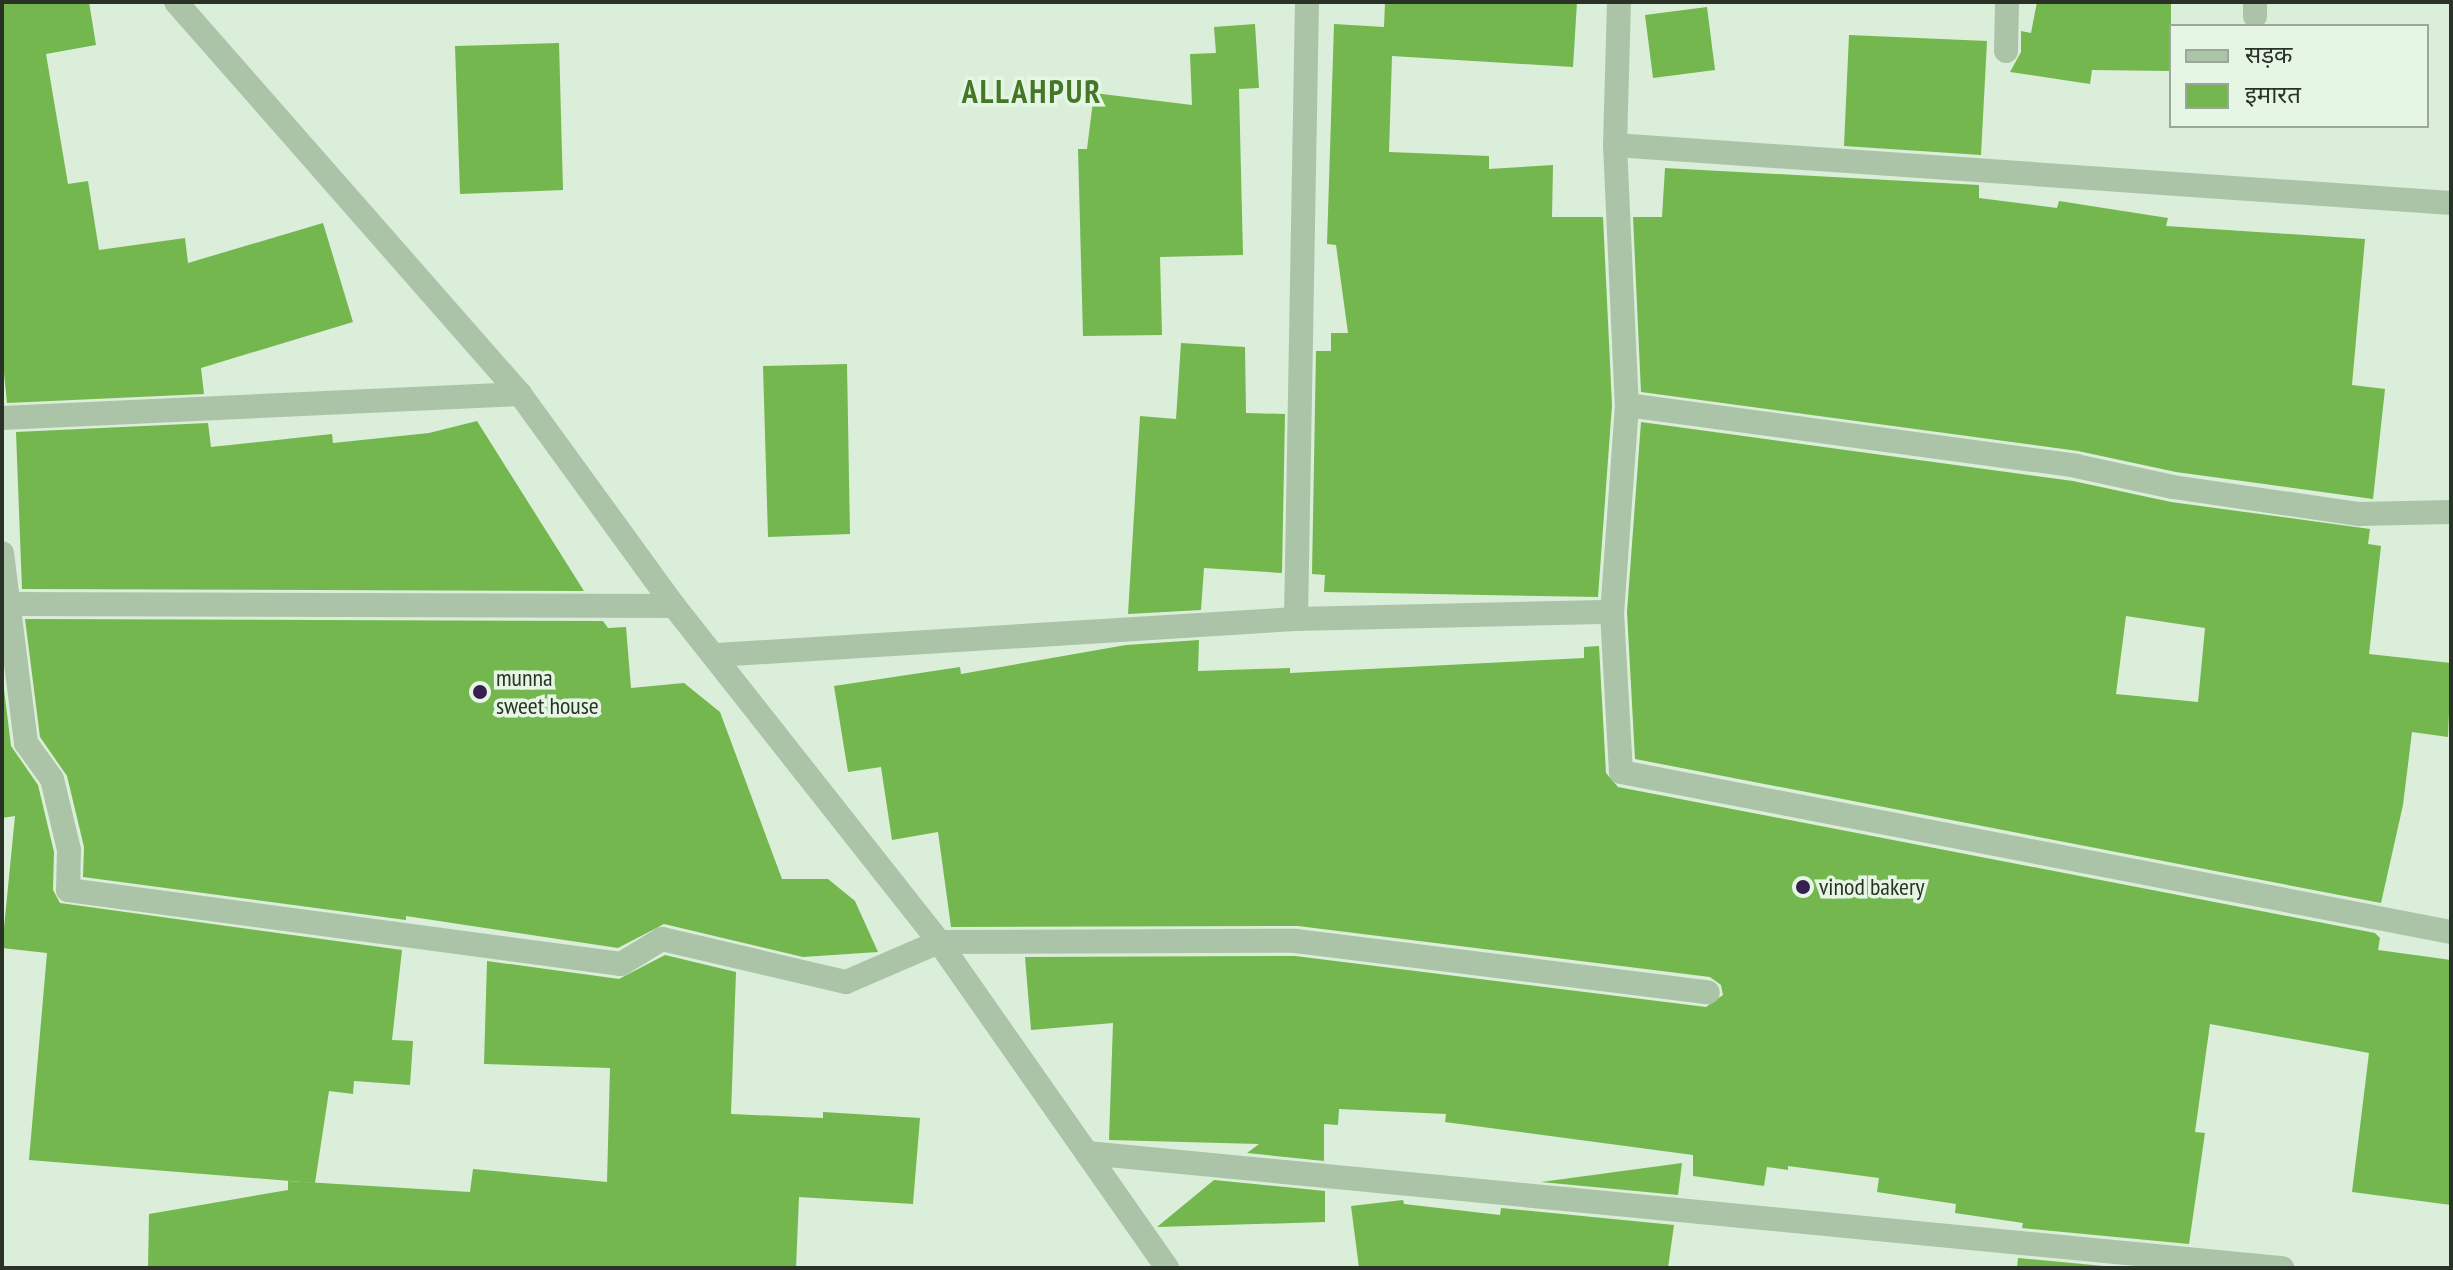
<!DOCTYPE html>
<html>
<head>
<meta charset="utf-8">
<style>
  body { margin:0 }
  #map { position:relative; width:2453px; height:1270px; overflow:hidden; background:#dbeed9; font-family:"PT Sans Narrow","Noto Sans Devanagari",sans-serif }
  div>[style] { position:absolute }
  .building>* { inset:0; background:#73b74e }
  .minor>* { height:24px; margin:-12px; padding:0 12px; transform-origin:12px; border-radius:12px; background:#abc4a7 }
  .dots>* { width:22px; height:22px; translate:-50% -50%; box-sizing:border-box; border:4px solid #e6f6e5; border-radius:50% }
  span { translate:-50% -50%; white-space:nowrap; text-align:center; line-height:1.15; -webkit-text-stroke:7px #e6f6e5; paint-order:stroke }
  .poi-label { font-size:24px; color:#2a3227 }
  .left { translate:0 -50%; text-align:left }
  .district-label { font-size:32px; color:#457729; font-weight:700; letter-spacing:2px }
  .frame { position:absolute; inset:0; border:4px solid #2a3227; pointer-events:none }
  .legend { position:absolute; left:2169px; top:24px; width:260px; height:104px; box-sizing:border-box; background:#e6f6e5; border:2px solid #9ba899; margin:0; padding:10px 14px; list-style:none; font-size:24px; color:#2a3227 }
  .legend li { display:flex; align-items:center; gap:16px; height:40px }
  .legend b { width:40px; border:2px solid #9ba899 }
</style>
</head>
<body>
<div id="map">
  <div class="building">
    <i style="clip-path:polygon(2px 2px,89px 2px,96px 45px,46px 54px,68px 184px,88px 181px,99px 250px,185px 238px,188px 263px,323px 223px,353px 322px,201px 368px,204px 394px,7px 403px,2px 353px)"></i>
    <i style="clip-path:polygon(1385px 2px,1577px 2px,1573px 67px,1392px 56px,1389px 152px,1489px 156px,1489px 169px,1553px 165px,1552px 217px,1603px 217px,1612px 405px,1598px 597px,1324px 592px,1325px 575px,1312px 574px,1316px 351px,1331px 351px,1331px 333px,1348px 333px,1336px 245px,1327px 244px,1334px 24px,1384px 27px)"></i>
    <i style="clip-path:polygon(2037px 2px,2171px 2px,2171px 71px,2092px 70px,2090px 84px,2010px 72px,2021px 52px,2021px 31px,2031px 33px)"></i>
    <i style="clip-path:polygon(1707px 7px,1715px 70px,1653px 78px,1645px 15px)"></i>
    <i style="clip-path:polygon(1255px 24px,1259px 88px,1239px 89px,1243px 255px,1160px 257px,1162px 335px,1083px 336px,1078px 149px,1087px 149px,1094px 93px,1192px 105px,1190px 54px,1216px 53px,1214px 27px)"></i>
    <i style="clip-path:polygon(1849px 35px,1987px 41px,1981px 155px,1844px 146px)"></i>
    <i style="clip-path:polygon(559px 43px,563px 190px,460px 194px,455px 46px)"></i>
    <i style="clip-path:polygon(1665px 168px,1979px 185px,1979px 198px,2057px 208px,2059px 201px,2168px 218px,2166px 226px,2365px 239px,2352px 385px,2385px 389px,2373px 499px,2176px 472px,2078px 451px,1641px 392px,1633px 217px,1662px 217px)"></i>
    <i style="clip-path:polygon(1181px 343px,1245px 347px,1246px 413px,1285px 414px,1282px 573px,1204px 568px,1201px 610px,1128px 614px,1140px 416px,1176px 419px)"></i>
    <i style="clip-path:polygon(847px 364px,850px 534px,768px 537px,763px 366px)"></i>
    <i style="clip-path:polygon(477px 421px,584px 591px,22px 589px,16px 432px,208px 423px,211px 447px,332px 434px,333px 443px,429px 433px)"></i>
    <i style="clip-path:polygon(evenodd,1641px 422px,2073px 481px,2171px 502px,2370px 529px,2368px 544px,2381px 546px,2369px 654px,2451px 663px,2448px 737px,2412px 732px,2403px 805px,2381px 903px,1635px 759px,1627px 612px,1641px 422px,2126px 616px,2205px 628px,2198px 702px,2116px 694px,2126px 616px)"></i>
    <i style="clip-path:polygon(25px 619px,603px 621px,608px 628px,626px 627px,631px 688px,684px 683px,720px 712px,782px 879px,828px 879px,855px 901px,878px 952px,803px 957px,664px 924px,618px 948px,406px 916px,406px 920px,83px 877px,84px 847px,67px 776px,40px 737px)"></i>
    <i style="clip-path:polygon(1199px 640px,1198px 671px,1290px 668px,1290px 673px,1584px 658px,1584px 647px,1599px 646px,1606px 773px,1618px 787px,2375px 933px,2380px 938px,2378px 950px,2451px 960px,2451px 1205px,2352px 1192px,2369px 1053px,2210px 1024px,2195px 1132px,2205px 1133px,2189px 1244px,2022px 1228px,2023px 1223px,1955px 1213px,1956px 1204px,1877px 1192px,1879px 1178px,1788px 1166px,1788px 1170px,1767px 1167px,1764px 1186px,1693px 1176px,1693px 1155px,1445px 1122px,1446px 1114px,1339px 1109px,1338px 1125px,1324px 1124px,1324px 1161px,1247px 1153px,1259px 1144px,1109px 1140px,1113px 1023px,1031px 1030px,1025px 957px,1295px 956px,1706px 1007px,1723px 995px,1721px 985px,1710px 977px,1298px 926px,951px 927px,938px 832px,892px 840px,881px 767px,848px 772px,834px 686px,960px 667px,961px 674px,1126px 645px)"></i>
    <i style="clip-path:polygon(2px 673px,11px 746px,38px 785px,54px 852px,53px 890px,60px 903px,402px 950px,392px 1040px,413px 1041px,410px 1085px,354px 1081px,353px 1094px,329px 1091px,315px 1183px,29px 1160px,47px 953px,2px 948px,15px 816px,2px 818px)"></i>
    <i style="clip-path:polygon(665px 955px,736px 972px,731px 1114px,823px 1118px,823px 1112px,920px 1118px,913px 1204px,799px 1197px,796px 1268px,148px 1268px,149px 1214px,288px 1190px,288px 1181px,470px 1192px,473px 1169px,607px 1182px,610px 1068px,484px 1064px,487px 961px,619px 979px)"></i>
    <i style="clip-path:polygon(1682px 1163px,1678px 1195px,1541px 1182px)"></i>
    <i style="clip-path:polygon(1214px 1180px,1325px 1191px,1325px 1222px,1157px 1227px)"></i>
    <i style="clip-path:polygon(1403px 1200px,1404px 1204px,1500px 1215px,1501px 1208px,1674px 1225px,1668px 1268px,1359px 1268px,1351px 1206px)"></i>
    <i style="clip-path:polygon(2018px 1258px,2125px 1268px,2017px 1268px)"></i>
  </div>
  <div class="minor">
    <i style="left:176px;top:2px;width:522px;rotate:48.73deg"></i>
    <i style="left:520px;top:394px;width:262px;rotate:54deg"></i>
    <i style="left:674px;top:606px;width:428px;rotate:51.7deg"></i>
    <i style="left:939px;top:942px;width:398px;rotate:55deg"></i>
    <i style="left:1619px;top:2px;width:143px;rotate:91.6deg"></i>
    <i style="left:1615px;top:145px;width:260px;rotate:87.4deg"></i>
    <i style="left:1627px;top:405px;width:208px;rotate:94.1deg"></i>
    <i style="left:1612px;top:612px;width:160px;rotate:86.8deg"></i>
    <i style="left:1621px;top:772px;width:845px;rotate:10.91deg"></i>
    <i style="left:2255px;top:2px;width:14px;rotate:90deg"></i>
    <i style="left:2006px;top:51px;width:49px;rotate:-88.8deg"></i>
    <i style="left:1615px;top:145px;width:838px;rotate:3.97deg"></i>
    <i style="left:1627px;top:405px;width:453px;rotate:7.7deg"></i>
    <i style="left:2076px;top:466px;width:99px;rotate:12.2deg"></i>
    <i style="left:2173px;top:487px;width:188px;rotate:8.3deg"></i>
    <i style="left:2359px;top:514px;width:92px;rotate:-1.2deg"></i>
    <i style="left:2px;top:418px;width:519px;rotate:-2.65deg"></i>
    <i style="left:2px;top:553px;width:192px;rotate:82.8deg"></i>
    <i style="left:26px;top:743px;width:44px;rotate:54.2deg"></i>
    <i style="left:52px;top:779px;width:73px;rotate:76.5deg"></i>
    <i style="left:69px;top:850px;width:40px;rotate:91.4deg"></i>
    <i style="left:68px;top:890px;width:558px;rotate:7.62deg"></i>
    <i style="left:621px;top:964px;width:48px;rotate:-31.4deg"></i>
    <i style="left:662px;top:939px;width:189px;rotate:13.2deg"></i>
    <i style="left:846px;top:982px;width:101px;rotate:-23.3deg"></i>
    <i style="left:939px;top:942px;width:357px;rotate:-0.2deg"></i>
    <i style="left:1296px;top:941px;width:415px;rotate:7.1deg"></i>
    <i style="left:8px;top:604px;width:666px;rotate:0.17deg"></i>
    <i style="left:1296px;top:619px;width:617px;rotate:-88.98deg"></i>
    <i style="left:717px;top:655px;width:580px;rotate:-3.56deg"></i>
    <i style="left:1296px;top:619px;width:316px;rotate:-1.3deg"></i>
    <i style="left:1087px;top:1153px;width:1201px;rotate:5.5deg"></i>
  </div>
  <div class="dots">
    <i style="left:480px;top:692px;background:#36214e"></i>
    <i style="left:1803px;top:887px;background:#36214e"></i>
  </div>
  <div class="poi-label">
    <span class="left" style="left:496px;top:692px">munna<br>sweet house</span>
    <span class="left" style="left:1819px;top:887px">vinod bakery</span>
  </div>
  <div class="district-label">
    <span style="left:1032px;top:91px">ALLAHPUR</span>
  </div>
  <div class="frame"></div>
  <ul class="legend">
  <li><b style="height:10px;background:#abc4a7"></b>सड़क</li>
  <li><b style="height:22px;background:#73b74e"></b>इमारत</li>
  </ul>
</div>
</body>
</html>
